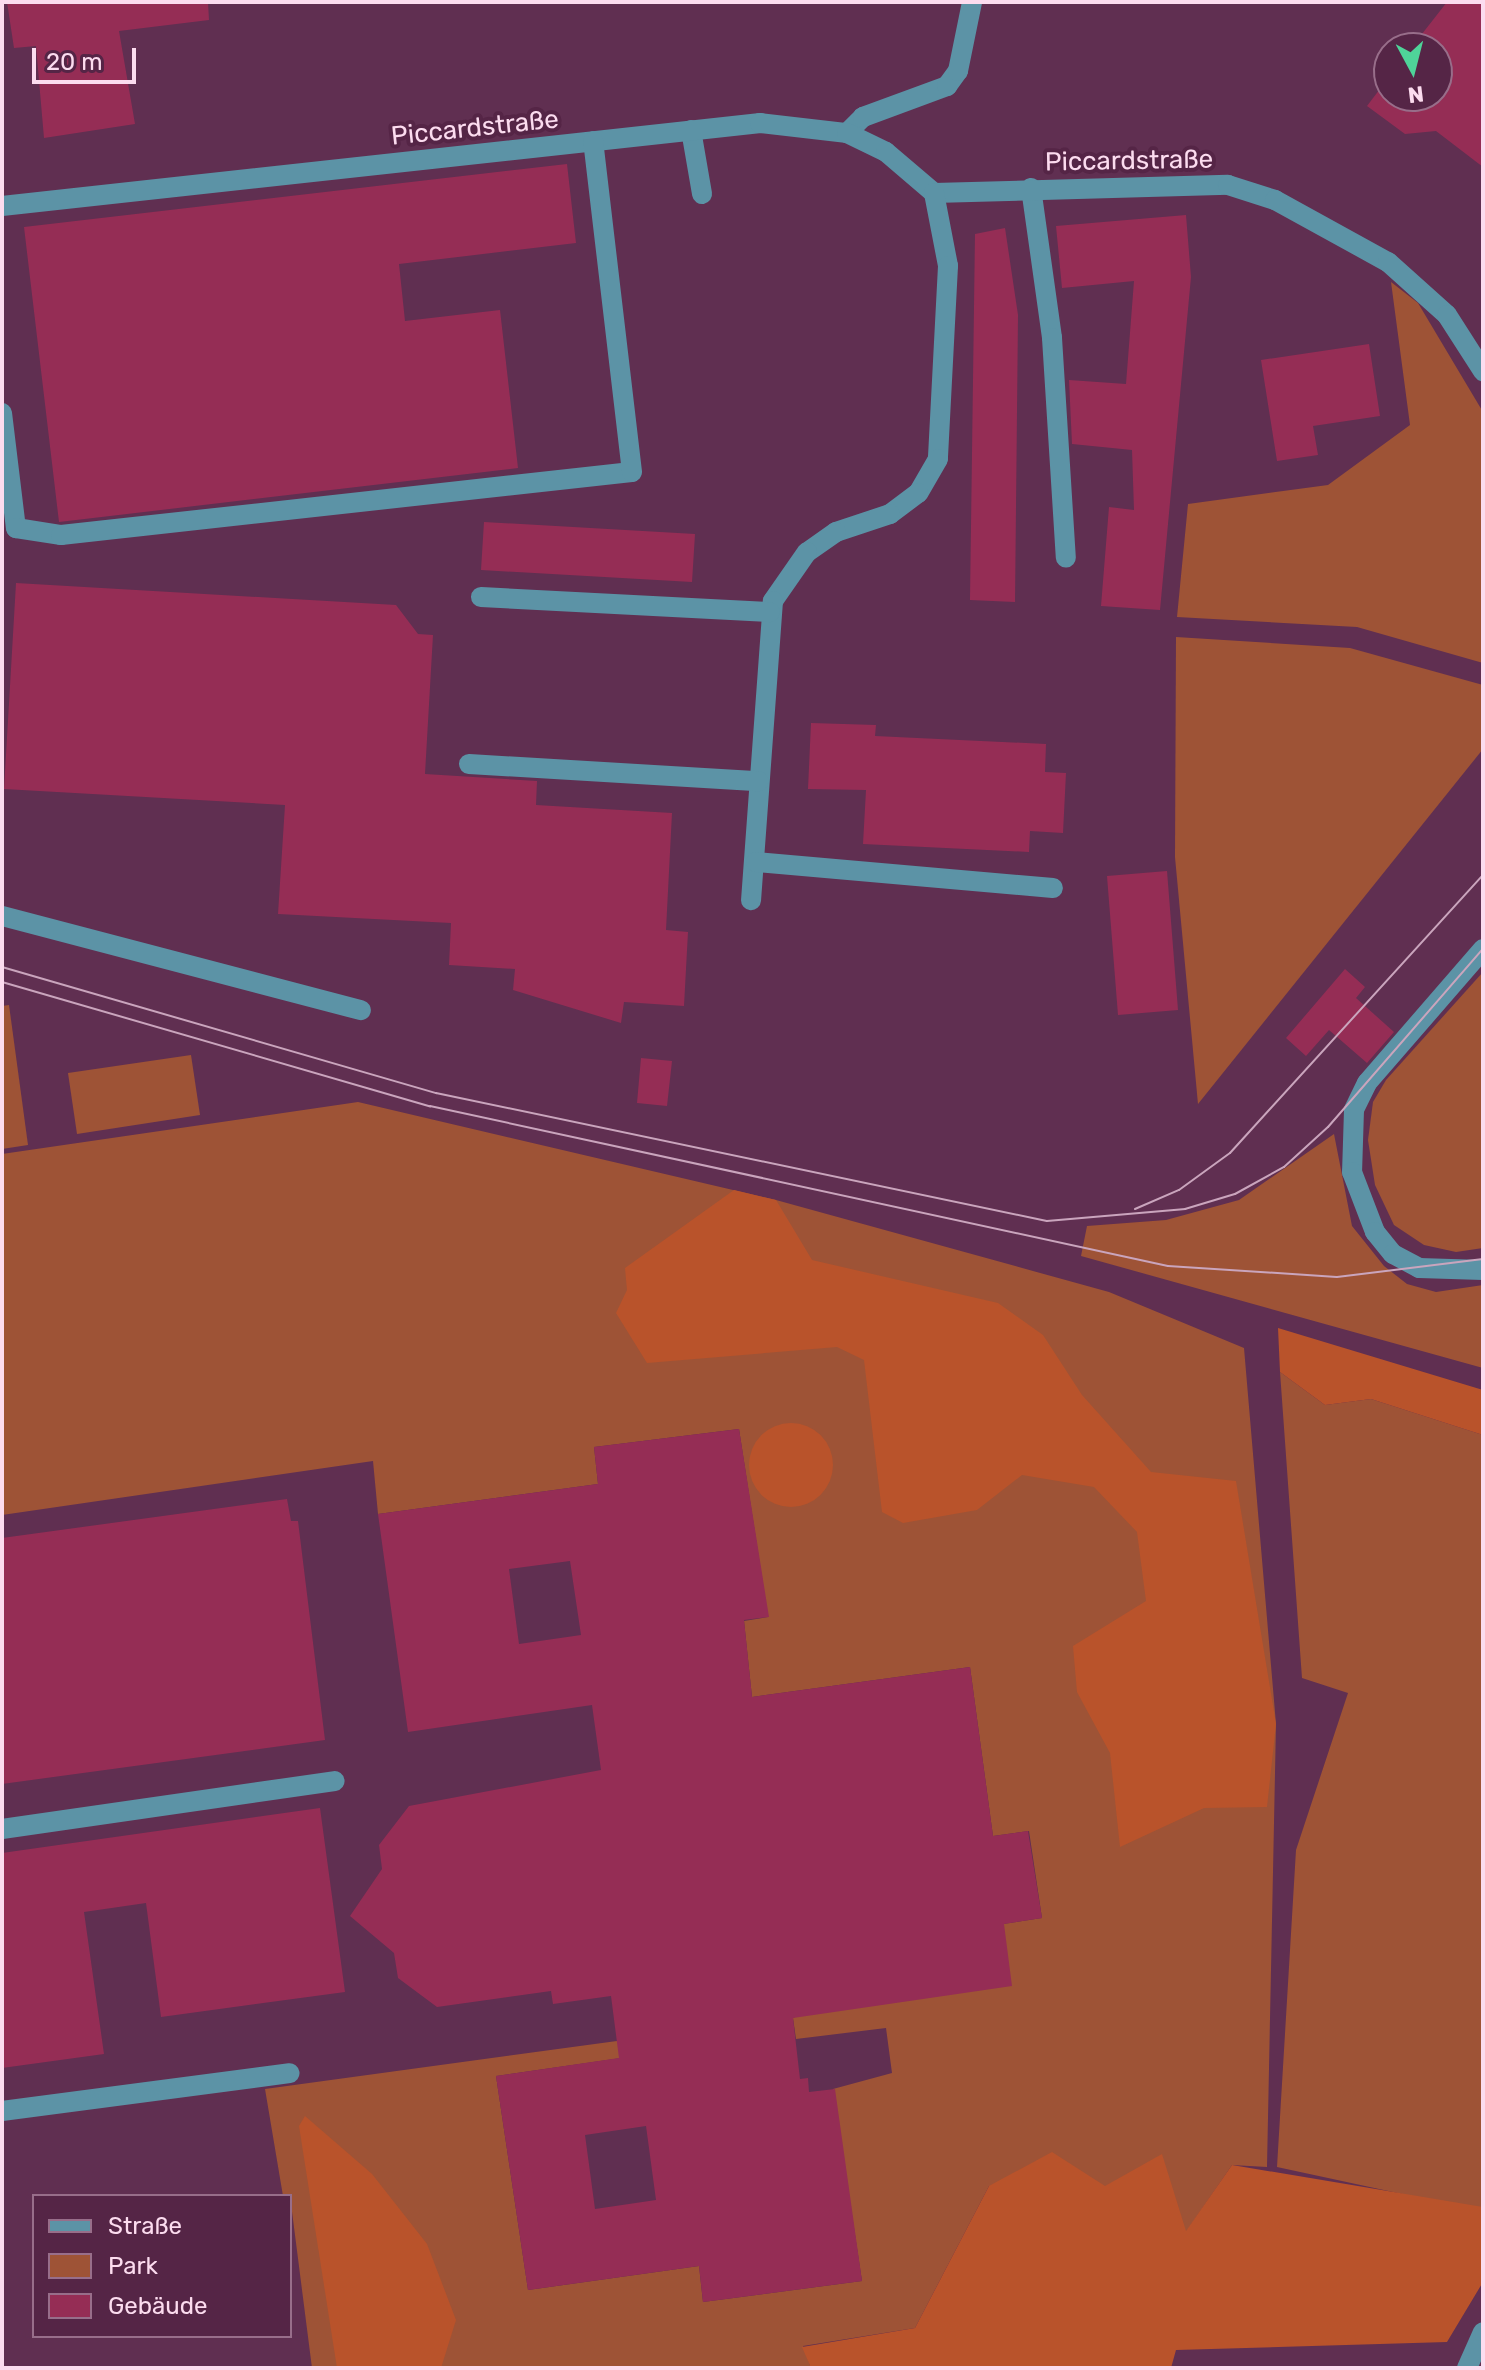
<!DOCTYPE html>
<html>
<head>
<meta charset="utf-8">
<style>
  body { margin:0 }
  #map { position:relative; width:1485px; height:2370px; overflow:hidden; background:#602f51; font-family:Rubik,sans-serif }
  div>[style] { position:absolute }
  .green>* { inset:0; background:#9e5336 }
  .forest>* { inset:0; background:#b9532b }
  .round { border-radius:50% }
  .building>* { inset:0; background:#952d55 }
  .minor>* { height:20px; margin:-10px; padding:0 10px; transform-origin:10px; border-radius:10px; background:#5c93a6 }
  .tram>* { height:2px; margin:-1px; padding:0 1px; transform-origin:1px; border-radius:1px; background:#caa5bd }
  span { translate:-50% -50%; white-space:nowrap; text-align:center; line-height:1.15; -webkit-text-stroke:8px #552546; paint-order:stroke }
  .street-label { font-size:26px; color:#fcdcef }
  .frame { position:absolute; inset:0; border:4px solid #fcdcef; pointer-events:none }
  .legend { position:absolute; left:32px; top:2194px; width:260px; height:144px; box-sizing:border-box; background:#552546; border:2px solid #986e8a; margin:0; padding:10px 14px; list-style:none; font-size:24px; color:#fcdcef }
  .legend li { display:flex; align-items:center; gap:16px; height:40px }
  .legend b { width:40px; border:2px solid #986e8a }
  .north { position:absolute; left:1373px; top:32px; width:80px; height:80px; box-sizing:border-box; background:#552546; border:2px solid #986e8a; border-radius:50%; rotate:173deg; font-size:22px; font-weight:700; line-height:32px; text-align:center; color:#fcdcef }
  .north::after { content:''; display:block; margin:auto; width:28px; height:36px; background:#4fd399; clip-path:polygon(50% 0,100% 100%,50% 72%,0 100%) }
  .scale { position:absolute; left:32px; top:48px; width:104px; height:36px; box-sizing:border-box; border:4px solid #fcdcef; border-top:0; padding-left:10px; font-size:24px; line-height:28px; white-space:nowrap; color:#fcdcef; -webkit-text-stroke:6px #552546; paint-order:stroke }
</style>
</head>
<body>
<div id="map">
  <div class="green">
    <i style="clip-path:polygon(1391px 282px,1418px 303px,1483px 412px,1483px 663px,1357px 627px,1177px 617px,1188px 504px,1328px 485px,1410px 425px)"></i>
    <i style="clip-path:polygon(1176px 637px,1350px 648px,1483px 685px,1483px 749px,1198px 1104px,1175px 857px)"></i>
    <i style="clip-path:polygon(1483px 972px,1483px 1248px,1456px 1252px,1424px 1245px,1394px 1225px,1375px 1185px,1368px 1140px,1373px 1102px,1386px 1080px)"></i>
    <i style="clip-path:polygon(9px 1005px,28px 1145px,2px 1149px,2px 1006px)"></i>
    <i style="clip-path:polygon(191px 1055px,200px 1115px,77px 1134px,68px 1073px)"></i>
    <i style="clip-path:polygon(358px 1102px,776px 1200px,1109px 1292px,1244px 1348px,1276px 1724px,1267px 2167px,1232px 2165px,1186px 2232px,1105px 2186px,989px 2186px,915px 2328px,803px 2346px,811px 2368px,312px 2368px,290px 2196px,283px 2196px,265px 2089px,639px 2038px,642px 2055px,496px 2076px,528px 2290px,699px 2266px,703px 2302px,862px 2281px,833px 2089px,892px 2073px,886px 2028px,796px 2039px,793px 2018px,1003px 1924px,1042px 1918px,1029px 1831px,993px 1836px,970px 1667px,752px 1697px,744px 1621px,768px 1617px,739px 1429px,594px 1447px,598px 1484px,378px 1514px,373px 1461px,2px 1515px,2px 1154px)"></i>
    <i style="clip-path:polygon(1334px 1134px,1352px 1226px,1384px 1266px,1407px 1284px,1436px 1292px,1483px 1285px,1483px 1368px,1081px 1256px,1087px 1226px,1166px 1220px,1239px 1200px)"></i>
    <i style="clip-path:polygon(1280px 1372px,1325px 1405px,1371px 1399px,1483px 1435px,1481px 2211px,1277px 2167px,1296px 1850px,1348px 1693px,1302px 1678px)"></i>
  </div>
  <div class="forest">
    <i style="clip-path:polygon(734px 1190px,776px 1200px,812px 1260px,998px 1303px,1043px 1335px,1082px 1395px,1151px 1472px,1236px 1481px,1276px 1724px,1267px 1807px,1204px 1808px,1120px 1847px,1110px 1753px,1077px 1692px,1073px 1646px,1146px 1601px,1137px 1532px,1094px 1487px,1022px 1475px,977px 1510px,903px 1523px,882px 1512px,864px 1360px,837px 1347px,647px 1363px,616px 1313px,627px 1290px,625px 1268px)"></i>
    <i style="clip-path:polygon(1278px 1328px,1483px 1390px,1483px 1435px,1371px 1399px,1325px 1405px,1280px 1372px)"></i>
    <i class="round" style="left:749px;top:1423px;width:84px;height:84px"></i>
    <i style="clip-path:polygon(305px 2116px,372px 2174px,427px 2244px,456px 2320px,441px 2368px,337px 2368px,299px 2126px)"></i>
    <i style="clip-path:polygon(1052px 2152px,1105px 2186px,1162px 2154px,1186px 2231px,1232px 2165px,1483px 2207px,1483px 2282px,1447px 2342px,1176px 2350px,1171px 2368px,811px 2368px,802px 2347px,915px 2328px,989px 2186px)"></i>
  </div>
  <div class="building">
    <i style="clip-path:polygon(7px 2px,208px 2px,209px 20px,119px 31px,135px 124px,44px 138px,36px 46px,14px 48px)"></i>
    <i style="clip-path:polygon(1447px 2px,1483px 2px,1483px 167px,1436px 131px,1405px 134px,1367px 106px,1389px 77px,1389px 96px,1437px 96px,1437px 48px,1411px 48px)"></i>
    <i style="clip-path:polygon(567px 164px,576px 243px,399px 264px,405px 321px,500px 310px,518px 468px,59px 522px,24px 227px)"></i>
    <i style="clip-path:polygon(1186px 215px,1191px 277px,1160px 610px,1101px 606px,1109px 507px,1134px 510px,1132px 450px,1072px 444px,1069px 380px,1126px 384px,1134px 281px,1062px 288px,1056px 226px)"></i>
    <i style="clip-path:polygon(1005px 228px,1018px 315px,1015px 602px,970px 600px,975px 234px)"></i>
    <i style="clip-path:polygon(1369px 344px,1380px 416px,1313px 426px,1318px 455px,1277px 461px,1261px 360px)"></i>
    <i style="clip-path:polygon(484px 522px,695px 534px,692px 582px,481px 570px)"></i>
    <i style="clip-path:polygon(16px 583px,396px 605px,418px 634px,433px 635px,425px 774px,537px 781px,536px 805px,672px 813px,666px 930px,688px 932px,684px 1006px,624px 1002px,621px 1023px,513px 990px,515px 969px,449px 965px,451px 923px,278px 914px,285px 805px,4px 789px)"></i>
    <i style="clip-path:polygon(811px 723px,876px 725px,875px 736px,1046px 744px,1045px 772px,1066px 773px,1063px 833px,1030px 831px,1029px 852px,863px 844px,866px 790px,808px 789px)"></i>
    <i style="clip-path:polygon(1167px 871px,1178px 1010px,1118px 1015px,1107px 876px)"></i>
    <i style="clip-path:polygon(1345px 969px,1365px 987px,1356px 998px,1394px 1032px,1367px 1063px,1329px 1030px,1306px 1056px,1286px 1038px)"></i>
    <i style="clip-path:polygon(641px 1058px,672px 1061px,667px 1106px,637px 1103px)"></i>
    <i style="clip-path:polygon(evenodd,739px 1429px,769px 1617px,744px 1620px,752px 1697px,970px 1667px,993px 1836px,1028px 1831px,1042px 1918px,1004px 1924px,1012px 1986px,793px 2018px,800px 2079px,808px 2078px,809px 2092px,835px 2089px,862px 2281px,703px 2302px,699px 2266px,528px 2290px,496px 2076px,619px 2058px,611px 1996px,553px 2004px,551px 1991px,437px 2007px,398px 1978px,394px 1953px,350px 1916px,382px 1869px,379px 1845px,409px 1806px,601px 1770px,592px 1705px,408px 1732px,378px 1514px,598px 1484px,594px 1447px,739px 1429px,570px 1561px,581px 1635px,519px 1644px,509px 1569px,570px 1561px,739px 1429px,646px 2126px,656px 2200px,595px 2209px,585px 2135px,646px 2126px)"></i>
    <i style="clip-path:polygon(287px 1499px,291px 1521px,298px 1521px,325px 1740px,2px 1784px,2px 1538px)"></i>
    <i style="clip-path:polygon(320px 1808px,345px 1992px,161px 2017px,146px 1903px,84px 1912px,104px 2054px,2px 2068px,2px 1853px)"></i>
  </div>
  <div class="minor">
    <i style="left:691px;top:130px;width:65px;rotate:80.2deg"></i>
    <i style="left:847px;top:133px;width:23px;rotate:-45deg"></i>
    <i style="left:863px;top:117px;width:90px;rotate:-20.3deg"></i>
    <i style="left:947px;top:86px;width:19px;rotate:-54deg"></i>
    <i style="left:958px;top:71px;width:70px;rotate:-78.5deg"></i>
    <i style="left:1031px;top:188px;width:151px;rotate:82deg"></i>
    <i style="left:1052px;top:338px;width:220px;rotate:86.4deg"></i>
    <i style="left:934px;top:193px;width:294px;rotate:-1.6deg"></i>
    <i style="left:1228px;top:185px;width:49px;rotate:17.7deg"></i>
    <i style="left:1275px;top:200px;width:129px;rotate:28.8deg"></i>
    <i style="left:1388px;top:262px;width:79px;rotate:41.9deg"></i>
    <i style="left:1447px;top:315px;width:67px;rotate:57.3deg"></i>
    <i style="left:2px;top:206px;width:763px;rotate:-6.25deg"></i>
    <i style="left:760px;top:123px;width:88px;rotate:6.6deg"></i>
    <i style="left:847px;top:133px;width:43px;rotate:26deg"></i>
    <i style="left:886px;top:152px;width:63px;rotate:40.5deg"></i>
    <i style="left:934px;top:193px;width:74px;rotate:79.1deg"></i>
    <i style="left:948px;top:266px;width:193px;rotate:93deg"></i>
    <i style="left:938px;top:459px;width:39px;rotate:120deg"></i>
    <i style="left:918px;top:493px;width:35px;rotate:143deg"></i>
    <i style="left:890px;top:514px;width:57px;rotate:161.6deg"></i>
    <i style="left:836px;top:532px;width:35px;rotate:145deg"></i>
    <i style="left:807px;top:552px;width:60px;rotate:124.8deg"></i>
    <i style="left:773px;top:601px;width:300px;rotate:94.2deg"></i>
    <i style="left:2px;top:413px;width:116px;rotate:83.1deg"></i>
    <i style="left:16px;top:528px;width:46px;rotate:8.8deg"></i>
    <i style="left:61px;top:535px;width:574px;rotate:-6.3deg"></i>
    <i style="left:632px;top:472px;width:333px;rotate:-96.7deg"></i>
    <i style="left:481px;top:597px;width:289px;rotate:3deg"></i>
    <i style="left:469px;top:764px;width:290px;rotate:3.4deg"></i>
    <i style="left:756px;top:862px;width:298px;rotate:5deg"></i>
    <i style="left:2px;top:916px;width:371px;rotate:14.7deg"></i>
    <i style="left:1483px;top:949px;width:177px;rotate:130.9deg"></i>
    <i style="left:1367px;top:1083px;width:30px;rotate:116deg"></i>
    <i style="left:1354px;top:1110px;width:62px;rotate:91.8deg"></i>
    <i style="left:1352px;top:1172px;width:64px;rotate:69deg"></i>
    <i style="left:1375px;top:1232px;width:28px;rotate:51deg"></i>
    <i style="left:1393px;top:1254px;width:30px;rotate:28deg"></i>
    <i style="left:1419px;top:1268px;width:64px;rotate:1.8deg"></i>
    <i style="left:2px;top:1829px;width:336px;rotate:-8.2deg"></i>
    <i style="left:2px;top:2111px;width:290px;rotate:-7.5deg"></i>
    <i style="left:1467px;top:2368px;width:39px;rotate:-66deg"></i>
  </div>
  <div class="tram">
    <i style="left:2px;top:967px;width:452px;rotate:16.2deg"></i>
    <i style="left:436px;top:1093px;width:624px;rotate:11.83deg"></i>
    <i style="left:1047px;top:1221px;width:139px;rotate:-5deg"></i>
    <i style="left:1185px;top:1209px;width:52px;rotate:-16.7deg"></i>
    <i style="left:1235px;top:1194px;width:56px;rotate:-28.9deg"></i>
    <i style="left:1284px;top:1167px;width:59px;rotate:-42.3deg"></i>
    <i style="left:1328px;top:1127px;width:236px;rotate:-49deg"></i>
    <i style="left:2px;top:982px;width:446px;rotate:16.2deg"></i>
    <i style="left:430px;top:1106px;width:755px;rotate:12.23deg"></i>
    <i style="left:1168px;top:1266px;width:169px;rotate:3.7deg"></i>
    <i style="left:1337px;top:1277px;width:147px;rotate:-7deg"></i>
    <i style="left:1135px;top:1209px;width:48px;rotate:-23.4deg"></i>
    <i style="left:1179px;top:1190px;width:63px;rotate:-36deg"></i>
    <i style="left:1230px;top:1153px;width:376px;rotate:-47.7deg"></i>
  </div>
  <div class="street-label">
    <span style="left:475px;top:128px;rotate:-6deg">Piccardstraße</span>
    <span style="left:1129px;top:161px;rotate:-1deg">Piccardstraße</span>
  </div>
  <div class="frame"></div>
  <ul class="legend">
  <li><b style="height:10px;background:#5c93a6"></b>Straße</li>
  <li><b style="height:22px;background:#9e5336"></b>Park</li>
  <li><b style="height:22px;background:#952d55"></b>Gebäude</li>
  </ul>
  <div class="north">N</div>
  <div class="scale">20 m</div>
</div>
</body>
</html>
